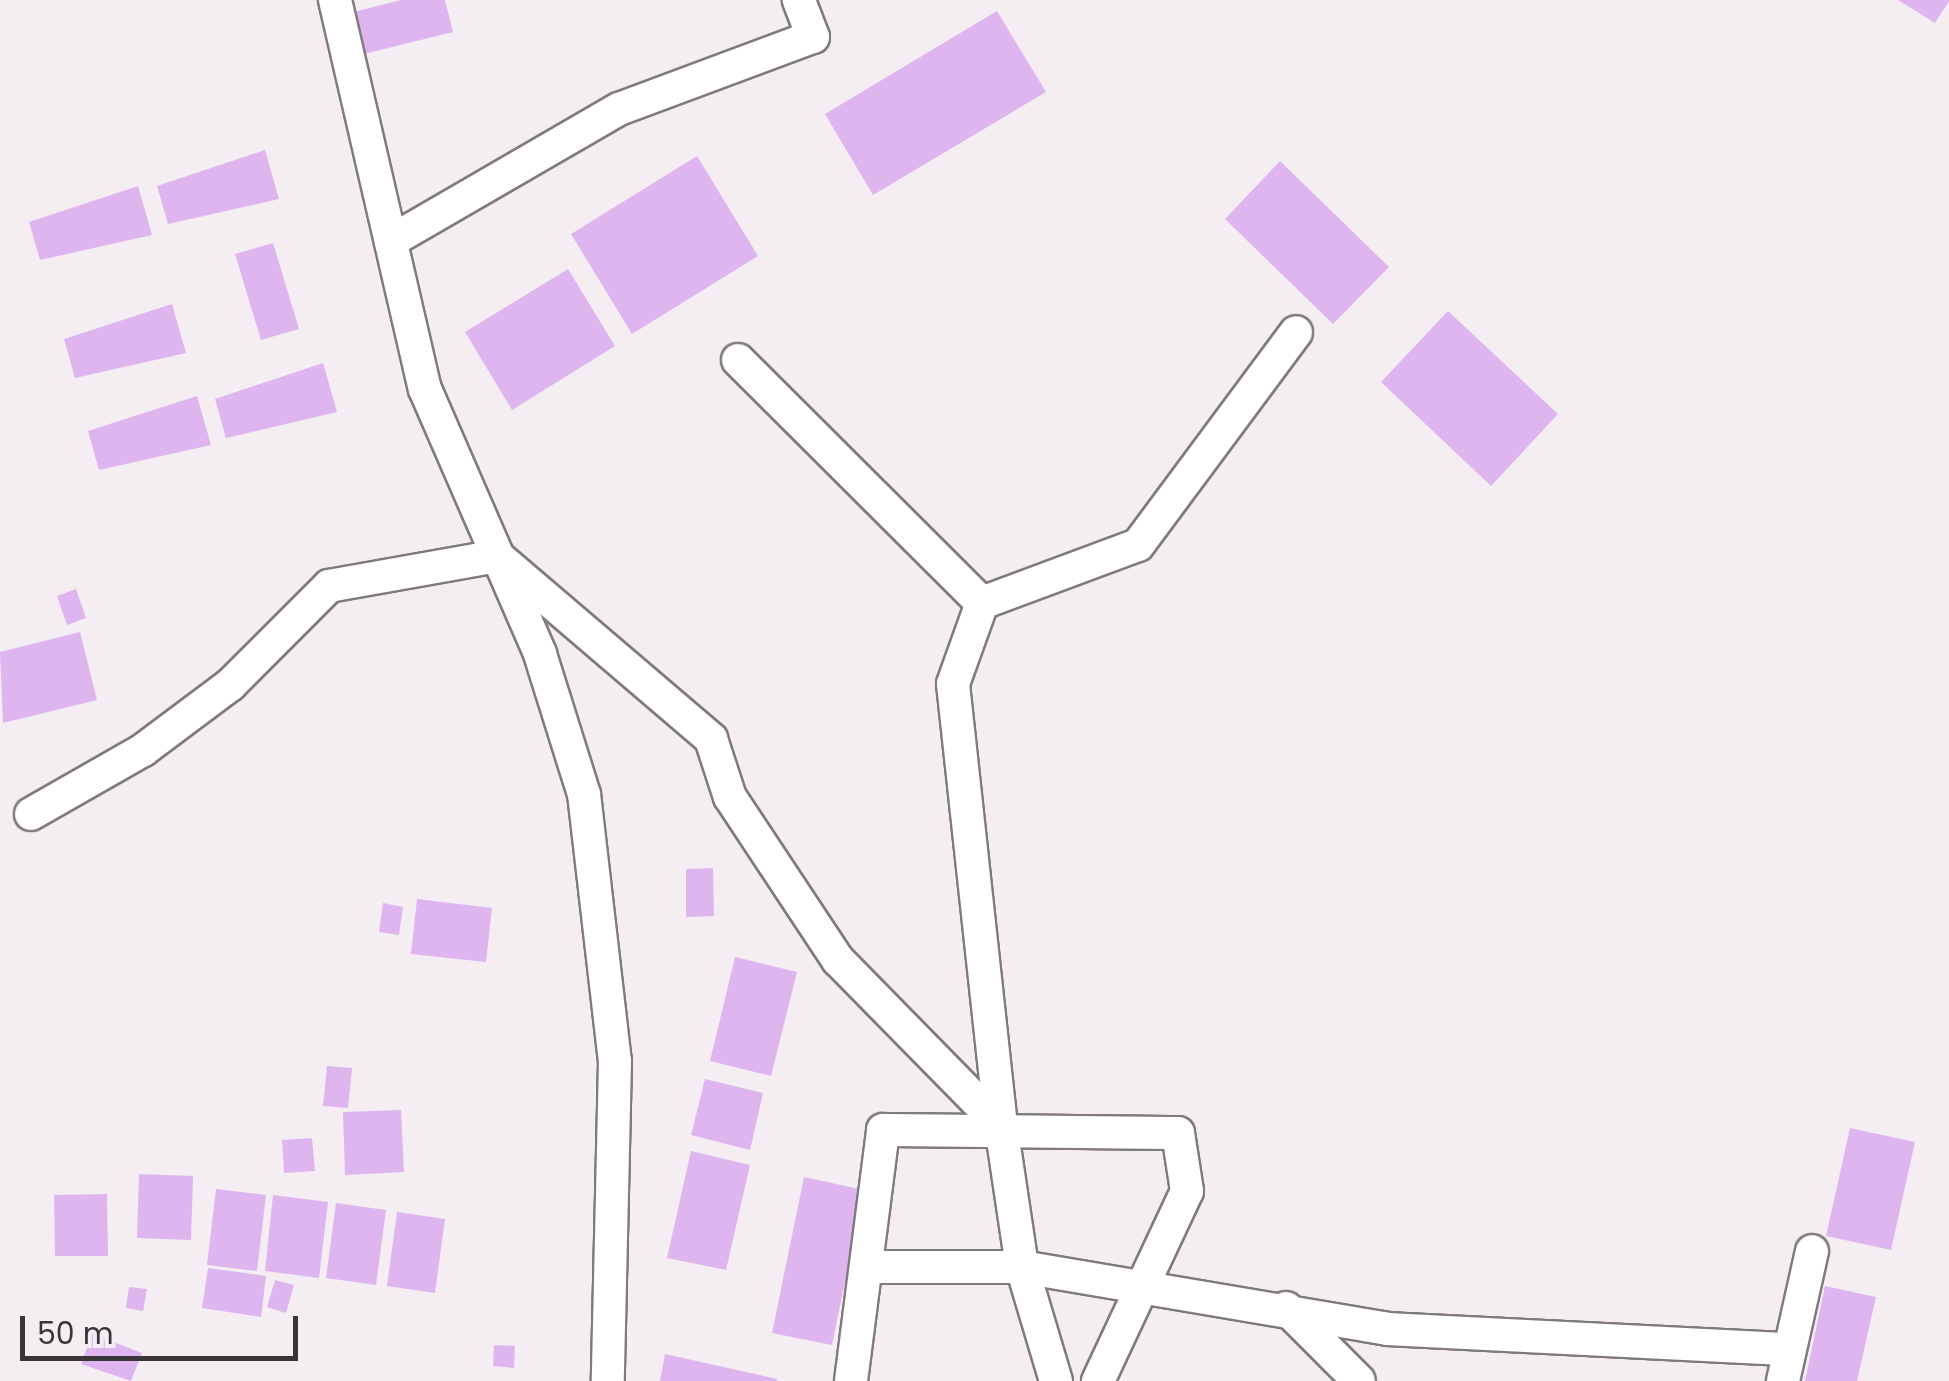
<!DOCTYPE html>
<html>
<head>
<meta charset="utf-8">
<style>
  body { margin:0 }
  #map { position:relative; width:1949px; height:1381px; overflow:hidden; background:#f4eef3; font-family:Poppins,sans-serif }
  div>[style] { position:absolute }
  .building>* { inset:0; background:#deb5ee }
  .roads { filter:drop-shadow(2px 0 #807a7f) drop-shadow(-2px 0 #807a7f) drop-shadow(0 2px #807a7f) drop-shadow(0 -2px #807a7f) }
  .street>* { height:32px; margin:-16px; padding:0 16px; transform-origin:16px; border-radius:16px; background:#fff }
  span { translate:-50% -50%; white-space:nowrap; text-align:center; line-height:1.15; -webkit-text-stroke:8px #f4eef3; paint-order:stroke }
  .scale { position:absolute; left:20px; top:1316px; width:278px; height:45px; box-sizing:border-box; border:5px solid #373537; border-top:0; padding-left:12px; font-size:30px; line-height:35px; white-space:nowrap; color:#373537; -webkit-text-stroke:8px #f4eef3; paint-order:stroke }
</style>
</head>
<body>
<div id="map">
  <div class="building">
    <i style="clip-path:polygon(401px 0,445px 0,453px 32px,356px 56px,346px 14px)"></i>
    <i style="clip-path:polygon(1898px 0,1949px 0,1949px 1px,1935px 23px)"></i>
    <i style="clip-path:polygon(997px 11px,1046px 92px,873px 195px,825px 114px)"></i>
    <i style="clip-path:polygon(265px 150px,279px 199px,168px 224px,157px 186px)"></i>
    <i style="clip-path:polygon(697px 156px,758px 256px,632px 334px,571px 234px)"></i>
    <i style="clip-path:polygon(1280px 161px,1389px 267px,1333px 324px,1225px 219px)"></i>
    <i style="clip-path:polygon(138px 186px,152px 235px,40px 260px,29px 222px)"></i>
    <i style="clip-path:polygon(273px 243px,299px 329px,261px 340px,235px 254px)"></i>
    <i style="clip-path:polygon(568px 269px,615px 346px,512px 410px,465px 332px)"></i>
    <i style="clip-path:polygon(172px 304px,186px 353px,75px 378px,64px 339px)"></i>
    <i style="clip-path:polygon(1448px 311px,1558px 414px,1491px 486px,1381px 382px)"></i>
    <i style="clip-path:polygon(323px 363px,337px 412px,226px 438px,215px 399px)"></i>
    <i style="clip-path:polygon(197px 396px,211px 445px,99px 470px,88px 431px)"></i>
    <i style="clip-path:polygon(76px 589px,86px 618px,67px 625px,57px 596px)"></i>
    <i style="clip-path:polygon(80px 632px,97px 700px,3px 723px,0 652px)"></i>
    <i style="clip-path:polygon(713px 868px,714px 916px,686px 917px,686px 869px)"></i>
    <i style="clip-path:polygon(417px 899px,492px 908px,486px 962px,411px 954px)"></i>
    <i style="clip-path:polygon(383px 903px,403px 907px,399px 935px,379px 932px)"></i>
    <i style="clip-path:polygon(735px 957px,797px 972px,771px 1076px,710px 1061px)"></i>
    <i style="clip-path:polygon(327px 1066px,352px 1068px,348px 1108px,323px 1106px)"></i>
    <i style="clip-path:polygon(705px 1079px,763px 1093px,750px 1150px,691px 1135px)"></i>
    <i style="clip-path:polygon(401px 1110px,404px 1172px,345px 1175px,343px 1112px)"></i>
    <i style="clip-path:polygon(1850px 1128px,1915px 1142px,1891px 1250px,1826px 1236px)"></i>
    <i style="clip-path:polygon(312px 1138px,315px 1171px,284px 1173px,282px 1140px)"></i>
    <i style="clip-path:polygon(691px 1151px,750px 1165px,726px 1270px,667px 1258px)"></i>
    <i style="clip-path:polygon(139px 1174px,193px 1176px,191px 1240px,137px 1238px)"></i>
    <i style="clip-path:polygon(804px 1177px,864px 1190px,832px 1345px,772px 1333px)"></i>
    <i style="clip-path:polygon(216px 1189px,266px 1195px,257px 1271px,207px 1265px)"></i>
    <i style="clip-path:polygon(107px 1194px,108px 1256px,55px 1256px,54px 1195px)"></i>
    <i style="clip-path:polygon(273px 1195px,328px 1202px,319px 1278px,265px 1271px)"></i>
    <i style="clip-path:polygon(336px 1203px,386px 1210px,376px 1285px,326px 1278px)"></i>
    <i style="clip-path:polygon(397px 1212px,445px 1219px,435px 1293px,387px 1286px)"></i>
    <i style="clip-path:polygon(208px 1268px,266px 1276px,261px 1317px,202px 1308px)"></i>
    <i style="clip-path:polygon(275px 1280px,294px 1285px,286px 1313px,267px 1307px)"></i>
    <i style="clip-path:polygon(1825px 1286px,1876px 1297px,1857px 1381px,1805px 1381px)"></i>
    <i style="clip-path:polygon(129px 1287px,147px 1289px,143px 1311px,126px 1308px)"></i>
    <i style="clip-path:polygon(92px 1334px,142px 1353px,131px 1381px,81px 1364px)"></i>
    <i style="clip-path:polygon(494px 1345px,515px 1346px,514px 1368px,493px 1366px)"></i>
    <i style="clip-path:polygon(665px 1354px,777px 1379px,777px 1381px,660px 1381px)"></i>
  </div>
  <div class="roads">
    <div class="street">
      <i style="left:335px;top:0;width:399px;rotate:77deg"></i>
      <i style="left:425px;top:389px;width:289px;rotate:66.5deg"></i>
      <i style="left:540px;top:654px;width:147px;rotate:72.6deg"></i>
      <i style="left:584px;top:794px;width:269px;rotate:83.4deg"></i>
      <i style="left:615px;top:1061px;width:320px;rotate:91.3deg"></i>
      <i style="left:391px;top:241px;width:263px;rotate:-30.1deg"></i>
      <i style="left:619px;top:109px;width:207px;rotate:-20.4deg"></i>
      <i style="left:813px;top:37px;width:40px;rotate:-111deg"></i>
      <i style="left:738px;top:360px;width:344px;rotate:44.9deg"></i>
      <i style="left:982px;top:603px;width:86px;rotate:109.7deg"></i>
      <i style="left:953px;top:684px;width:445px;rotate:83.8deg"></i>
      <i style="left:982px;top:603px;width:166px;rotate:-20.4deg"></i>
      <i style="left:1138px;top:545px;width:265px;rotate:-53.4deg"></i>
      <i style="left:31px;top:814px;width:129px;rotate:-29.7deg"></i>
      <i style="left:143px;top:750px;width:109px;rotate:-36.8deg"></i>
      <i style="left:230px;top:685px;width:140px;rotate:-45deg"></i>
      <i style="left:329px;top:586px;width:171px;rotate:-10.1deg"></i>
      <i style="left:497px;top:556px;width:282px;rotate:40.5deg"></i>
      <i style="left:711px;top:739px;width:61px;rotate:71.9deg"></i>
      <i style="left:730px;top:797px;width:196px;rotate:56.5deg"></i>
      <i style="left:838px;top:960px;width:233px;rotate:45.5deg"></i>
      <i style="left:1001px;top:1126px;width:143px;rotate:81.5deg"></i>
      <i style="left:1022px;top:1267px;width:119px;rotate:73.4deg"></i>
      <i style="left:866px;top:1267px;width:156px"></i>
      <i style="left:1022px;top:1267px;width:371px;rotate:9.6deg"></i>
      <i style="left:1388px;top:1329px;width:400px;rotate:2.9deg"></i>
      <i style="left:1286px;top:1308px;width:103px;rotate:45deg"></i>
      <i style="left:851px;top:1381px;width:253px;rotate:-82.7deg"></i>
      <i style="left:883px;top:1130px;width:295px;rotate:0.6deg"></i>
      <i style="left:1178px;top:1133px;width:59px;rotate:81.2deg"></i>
      <i style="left:1187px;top:1191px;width:210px;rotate:115.1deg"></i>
      <i style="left:1783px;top:1381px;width:133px;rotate:-77.4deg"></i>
    </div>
  </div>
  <div class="scale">50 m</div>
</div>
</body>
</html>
